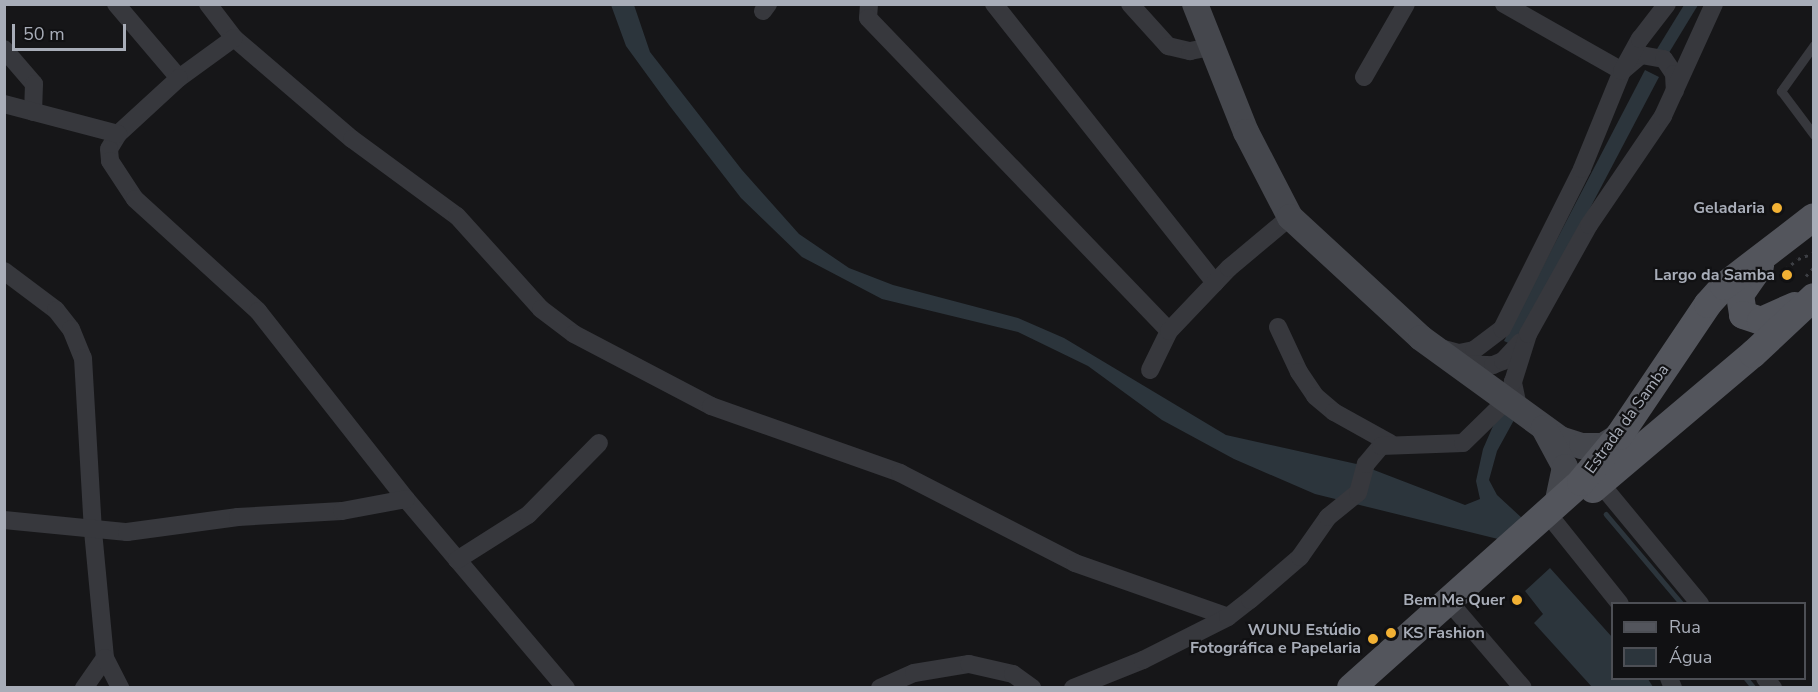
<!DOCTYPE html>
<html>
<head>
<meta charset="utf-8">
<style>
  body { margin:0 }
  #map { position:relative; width:1818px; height:692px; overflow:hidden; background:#161618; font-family:"Nunito Sans",sans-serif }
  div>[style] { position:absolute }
  .water>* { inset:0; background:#2c353c }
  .stream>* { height:4.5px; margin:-2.25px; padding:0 2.25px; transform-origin:2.25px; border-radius:2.25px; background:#2c353c }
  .path>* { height:3px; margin-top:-1.5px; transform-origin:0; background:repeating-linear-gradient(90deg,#3d3f44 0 3px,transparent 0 7.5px) }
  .lane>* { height:9px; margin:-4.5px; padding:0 4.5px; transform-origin:4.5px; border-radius:4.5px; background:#37383d }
  .street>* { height:18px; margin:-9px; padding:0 9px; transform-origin:9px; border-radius:9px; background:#37383d }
  .secondary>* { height:26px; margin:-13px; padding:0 13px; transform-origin:13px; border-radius:13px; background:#45474d }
  .primary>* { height:28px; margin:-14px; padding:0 14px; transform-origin:14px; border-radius:14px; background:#53555c }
  .dots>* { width:16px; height:16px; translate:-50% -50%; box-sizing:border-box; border:3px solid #111113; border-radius:50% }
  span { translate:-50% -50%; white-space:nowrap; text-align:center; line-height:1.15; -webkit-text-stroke:4.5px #111113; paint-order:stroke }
  .poi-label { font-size:16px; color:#a8adb8; font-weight:700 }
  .right { translate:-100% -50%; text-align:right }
  .left { translate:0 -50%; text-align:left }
  .street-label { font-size:16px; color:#a8adb8 }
  .frame { position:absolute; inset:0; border:6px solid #a8adb8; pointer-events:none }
  .legend { position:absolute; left:1611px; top:602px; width:195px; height:78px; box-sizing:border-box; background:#111113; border:2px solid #4d4f55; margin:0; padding:8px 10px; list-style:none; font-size:18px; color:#a8adb8 }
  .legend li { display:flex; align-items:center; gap:12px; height:30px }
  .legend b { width:30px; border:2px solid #4d4f55 }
  .scale { position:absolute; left:12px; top:24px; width:114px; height:27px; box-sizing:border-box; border:3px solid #a8adb8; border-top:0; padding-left:8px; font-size:18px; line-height:21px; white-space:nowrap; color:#a8adb8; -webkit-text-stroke:4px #111113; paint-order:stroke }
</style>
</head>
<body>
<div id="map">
  <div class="water">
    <i style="clip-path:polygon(611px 5px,634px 5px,650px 52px,742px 170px,799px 234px,849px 268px,893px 285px,1018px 318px,1064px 338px,1226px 435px,1361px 465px,1465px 505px,1480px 499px,1476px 481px,1483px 449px,1500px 410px,1514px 420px,1497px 451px,1489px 480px,1497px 495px,1523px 519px,1498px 539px,1315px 494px,1234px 459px,1162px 420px,1088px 366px,1018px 332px,882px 299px,802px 257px,741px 198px,669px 105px,626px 46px)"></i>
    <i style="clip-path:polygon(1684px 5px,1698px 5px,1667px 56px,1657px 49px)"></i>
    <i style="clip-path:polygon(1645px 70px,1659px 77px,1517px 347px,1504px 341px)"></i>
    <i style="clip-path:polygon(1550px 568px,1612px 637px,1612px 678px,1648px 679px,1653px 687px,1592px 687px,1534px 623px,1543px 614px,1525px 591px)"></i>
  </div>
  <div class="stream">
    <i style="left:1606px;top:514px;width:118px;rotate:49.8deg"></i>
    <i style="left:1746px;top:678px;width:13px;rotate:51deg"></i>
  </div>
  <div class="path">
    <i style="left:1780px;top:274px;width:23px;rotate:-40deg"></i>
    <i style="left:1798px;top:259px;width:17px;rotate:-21deg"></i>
    <i style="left:1806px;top:276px;width:12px;rotate:-48deg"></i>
  </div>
  <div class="lane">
    <i style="left:1814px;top:45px;width:57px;rotate:125.7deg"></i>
    <i style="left:1781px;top:91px;width:55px;rotate:53.1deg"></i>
  </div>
  <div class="street">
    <i style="left:116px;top:4px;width:97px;rotate:49.6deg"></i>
    <i style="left:208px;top:4px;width:43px;rotate:52.6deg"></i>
    <i style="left:234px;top:38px;width:155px;rotate:40.6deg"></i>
    <i style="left:352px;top:139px;width:130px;rotate:36.3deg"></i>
    <i style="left:457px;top:216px;width:125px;rotate:47.9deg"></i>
    <i style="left:541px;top:309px;width:41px;rotate:37.1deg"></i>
    <i style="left:574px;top:334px;width:155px;rotate:27.7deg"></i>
    <i style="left:711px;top:406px;width:201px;rotate:19.5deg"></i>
    <i style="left:900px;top:473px;width:197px;rotate:27.2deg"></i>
    <i style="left:1075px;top:563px;width:162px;rotate:19.4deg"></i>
    <i style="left:869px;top:4px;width:14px;rotate:94deg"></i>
    <i style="left:868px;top:18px;width:434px;rotate:46.1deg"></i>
    <i style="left:994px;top:4px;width:356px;rotate:51.6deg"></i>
    <i style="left:1130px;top:4px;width:57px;rotate:47.9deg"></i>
    <i style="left:1168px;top:46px;width:23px;rotate:13deg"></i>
    <i style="left:1190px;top:51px;width:20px;rotate:-11deg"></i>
    <i style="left:1504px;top:4px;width:136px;rotate:29.6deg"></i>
    <i style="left:1622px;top:71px;width:25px;rotate:-40deg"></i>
    <i style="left:1641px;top:55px;width:23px;rotate:10deg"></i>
    <i style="left:1664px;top:59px;width:18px;rotate:56deg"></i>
    <i style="left:1674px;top:74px;width:17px;rotate:87deg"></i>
    <i style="left:763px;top:11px;width:9px;rotate:-54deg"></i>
    <i style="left:234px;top:38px;width:68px;rotate:144deg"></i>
    <i style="left:179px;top:78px;width:83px;rotate:137.4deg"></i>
    <i style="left:118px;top:134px;width:17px;rotate:121deg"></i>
    <i style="left:109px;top:149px;width:12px;rotate:85deg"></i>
    <i style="left:110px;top:161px;width:45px;rotate:56.7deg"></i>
    <i style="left:135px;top:199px;width:166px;rotate:42.3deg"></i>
    <i style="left:258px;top:311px;width:239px;rotate:51.8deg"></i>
    <i style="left:406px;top:499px;width:248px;rotate:49.8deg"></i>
    <i style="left:4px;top:49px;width:46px;rotate:49.4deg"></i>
    <i style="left:34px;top:84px;width:28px;rotate:92deg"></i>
    <i style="left:1364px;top:77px;width:84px;rotate:-60.1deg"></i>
    <i style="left:4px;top:104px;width:118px;rotate:14.7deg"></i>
    <i style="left:4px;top:271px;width:65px;rotate:36.9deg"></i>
    <i style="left:56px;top:310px;width:24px;rotate:52deg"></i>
    <i style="left:71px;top:329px;width:31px;rotate:68deg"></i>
    <i style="left:83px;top:358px;width:173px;rotate:86.7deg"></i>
    <i style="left:93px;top:531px;width:128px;rotate:84.6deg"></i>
    <i style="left:105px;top:658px;width:37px;rotate:125deg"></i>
    <i style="left:1278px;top:327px;width:50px;rotate:65deg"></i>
    <i style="left:1299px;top:372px;width:29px;rotate:56deg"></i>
    <i style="left:1315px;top:396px;width:25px;rotate:40deg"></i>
    <i style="left:1334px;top:412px;width:64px;rotate:29deg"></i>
    <i style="left:1440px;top:348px;width:20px;rotate:15deg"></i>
    <i style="left:1459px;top:353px;width:15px;rotate:-11deg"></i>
    <i style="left:1474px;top:350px;width:35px;rotate:-37deg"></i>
    <i style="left:1502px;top:329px;width:179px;rotate:-63.4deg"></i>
    <i style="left:1582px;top:169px;width:106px;rotate:-67.8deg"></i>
    <i style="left:1622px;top:71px;width:37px;rotate:-61deg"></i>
    <i style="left:1640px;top:39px;width:44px;rotate:-52.4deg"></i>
    <i style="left:1460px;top:364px;width:33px;rotate:2deg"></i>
    <i style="left:1493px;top:365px;width:11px;rotate:-22deg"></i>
    <i style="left:1503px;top:361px;width:26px;rotate:-47deg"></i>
    <i style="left:1150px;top:370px;width:43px;rotate:-64deg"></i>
    <i style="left:1169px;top:331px;width:87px;rotate:-46.4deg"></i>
    <i style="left:1229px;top:268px;width:80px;rotate:-39.9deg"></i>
    <i style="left:1519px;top:411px;width:30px;rotate:-102deg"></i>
    <i style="left:1513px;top:382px;width:50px;rotate:-72.6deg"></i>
    <i style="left:1528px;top:334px;width:125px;rotate:-60.8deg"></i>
    <i style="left:1589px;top:225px;width:132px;rotate:-55.8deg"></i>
    <i style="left:1663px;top:116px;width:123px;rotate:-65.5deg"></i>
    <i style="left:1600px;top:483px;width:157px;rotate:50.4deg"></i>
    <i style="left:4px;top:520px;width:124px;rotate:5.6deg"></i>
    <i style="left:127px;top:532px;width:112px;rotate:-7.7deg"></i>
    <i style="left:238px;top:517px;width:104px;rotate:-3.3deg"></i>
    <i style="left:342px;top:511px;width:65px;rotate:-10.6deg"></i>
    <i style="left:1556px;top:524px;width:102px;rotate:51.3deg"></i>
    <i style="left:457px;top:560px;width:84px;rotate:-32.4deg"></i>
    <i style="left:528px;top:515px;width:101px;rotate:-45.4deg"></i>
    <i style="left:1457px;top:611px;width:101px;rotate:49.4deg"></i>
    <i style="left:105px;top:658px;width:34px;rotate:63deg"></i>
    <i style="left:1669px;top:678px;width:11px;rotate:68deg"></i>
    <i style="left:1765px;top:678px;width:13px;rotate:51deg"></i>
    <i style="left:880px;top:688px;width:37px;rotate:-24deg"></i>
    <i style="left:914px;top:673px;width:56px;rotate:-9.3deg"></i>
    <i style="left:969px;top:664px;width:45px;rotate:12.8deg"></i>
    <i style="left:1013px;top:674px;width:24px;rotate:36deg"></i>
    <i style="left:1073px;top:688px;width:75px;rotate:-21.8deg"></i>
    <i style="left:1143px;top:660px;width:95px;rotate:-26.8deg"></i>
    <i style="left:1228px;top:617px;width:28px;rotate:-38deg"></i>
    <i style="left:1250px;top:600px;width:66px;rotate:-40.7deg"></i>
    <i style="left:1300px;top:557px;width:49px;rotate:-55deg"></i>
    <i style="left:1328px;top:517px;width:38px;rotate:-39deg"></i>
    <i style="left:1358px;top:493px;width:30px;rotate:-75deg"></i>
    <i style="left:1366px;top:464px;width:23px;rotate:-50deg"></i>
    <i style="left:1381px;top:446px;width:82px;rotate:-2.1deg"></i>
    <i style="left:1463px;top:443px;width:59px;rotate:-44.3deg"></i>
  </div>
  <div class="secondary">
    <i style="left:1195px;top:4px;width:138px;rotate:68.3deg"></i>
    <i style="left:1246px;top:132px;width:96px;rotate:62.6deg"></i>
    <i style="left:1290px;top:217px;width:178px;rotate:42.7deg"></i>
    <i style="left:1421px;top:338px;width:172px;rotate:36deg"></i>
    <i style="left:1560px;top:439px;width:23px;rotate:18deg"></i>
    <i style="left:1582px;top:446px;width:21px"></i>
    <i style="left:1603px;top:446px;width:19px;rotate:-32deg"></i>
    <i style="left:1544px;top:428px;width:44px;rotate:61.7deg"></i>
    <i style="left:1565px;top:467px;width:38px;rotate:102deg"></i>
  </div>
  <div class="primary">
    <i style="left:1760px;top:266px;width:35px;rotate:125deg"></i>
    <i style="left:1740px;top:295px;width:20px;rotate:81deg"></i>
    <i style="left:1743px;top:315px;width:19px;rotate:18deg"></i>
    <i style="left:1761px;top:321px;width:37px;rotate:-24deg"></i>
    <i style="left:1593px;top:489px;width:209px;rotate:-40.2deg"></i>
    <i style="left:1753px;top:354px;width:83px;rotate:-43.1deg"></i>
    <i style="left:1351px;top:688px;width:309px;rotate:-41.8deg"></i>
    <i style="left:1581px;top:482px;width:60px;rotate:-50.4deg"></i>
    <i style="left:1619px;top:436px;width:159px;rotate:-56deg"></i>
    <i style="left:1708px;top:304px;width:24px;rotate:-48deg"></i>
    <i style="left:1724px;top:286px;width:113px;rotate:-37.5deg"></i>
  </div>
  <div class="dots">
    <i style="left:1777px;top:208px;background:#f2b134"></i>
    <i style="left:1787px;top:275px;background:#f2b134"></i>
    <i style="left:1517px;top:600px;background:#f2b134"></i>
    <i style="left:1391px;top:633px;background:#f2b134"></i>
    <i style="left:1373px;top:639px;background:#f2b134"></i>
  </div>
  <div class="poi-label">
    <span class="right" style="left:1765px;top:208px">Geladaria</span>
    <span class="right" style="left:1775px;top:275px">Largo da Samba</span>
    <span class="right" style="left:1505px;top:600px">Bem Me Quer</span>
    <span class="right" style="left:1361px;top:639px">WUNU Estúdio<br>Fotográfica e Papelaria</span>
    <span class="left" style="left:1403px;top:633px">KS Fashion</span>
  </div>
  <div class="street-label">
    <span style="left:1627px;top:419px;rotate:-54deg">Estrada da Samba</span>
  </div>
  <div class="frame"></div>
  <ul class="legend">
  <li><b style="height:8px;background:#53555c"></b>Rua</li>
  <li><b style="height:16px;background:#2c353c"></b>Água</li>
  </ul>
  <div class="scale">50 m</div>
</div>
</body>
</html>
